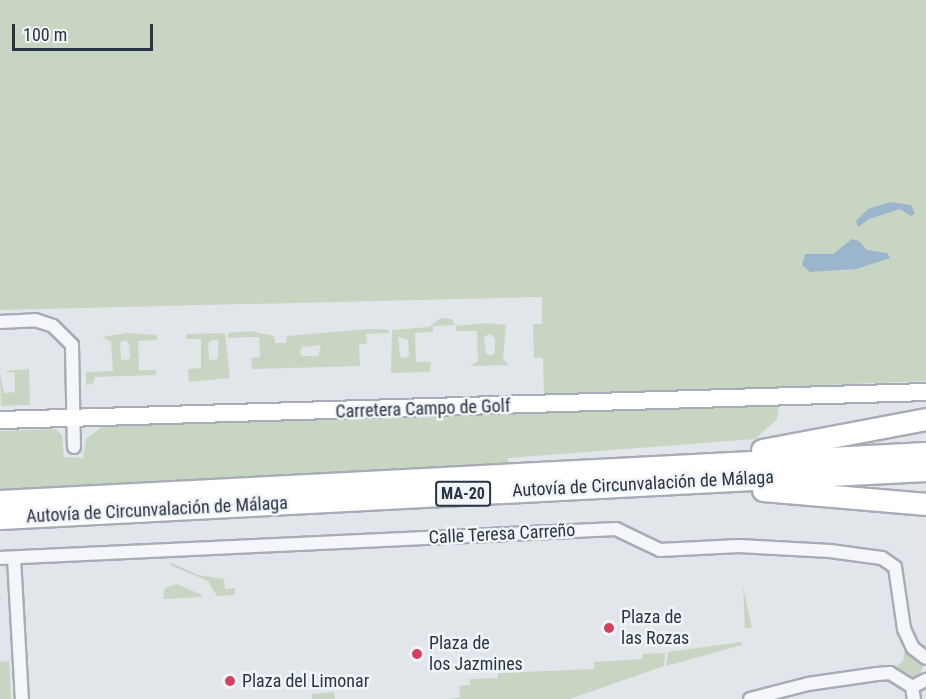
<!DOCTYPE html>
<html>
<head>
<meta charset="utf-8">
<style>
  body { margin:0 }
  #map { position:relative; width:926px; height:699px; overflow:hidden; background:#e2e6eb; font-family:"Roboto Condensed",sans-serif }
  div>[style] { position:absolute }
  .green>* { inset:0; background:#c8d5c2 }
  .water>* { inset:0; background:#9bb5cd }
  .roads { filter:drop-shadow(2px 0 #a7adb6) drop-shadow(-2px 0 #a7adb6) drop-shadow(0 2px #a7adb6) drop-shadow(0 -2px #a7adb6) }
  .street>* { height:12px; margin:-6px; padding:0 6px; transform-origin:6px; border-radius:6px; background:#f5f6f9 }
  .secondary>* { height:16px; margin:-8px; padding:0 8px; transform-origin:8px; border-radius:8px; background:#fff }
  .highway>* { height:21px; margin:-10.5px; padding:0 10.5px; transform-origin:10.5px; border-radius:10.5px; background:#fff }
  .dots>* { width:16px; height:16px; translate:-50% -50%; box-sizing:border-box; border:3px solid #f2f5f8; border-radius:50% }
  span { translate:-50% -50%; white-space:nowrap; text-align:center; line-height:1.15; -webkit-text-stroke:5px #f2f5f8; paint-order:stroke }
  .shield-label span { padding:2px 4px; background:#f2f5f8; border:2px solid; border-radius:4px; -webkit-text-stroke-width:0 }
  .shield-label { font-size:16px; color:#293444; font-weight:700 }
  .street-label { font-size:18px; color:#293444 }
  .poi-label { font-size:18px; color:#293444 }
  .left { translate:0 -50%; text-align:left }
  .scale { position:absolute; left:12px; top:24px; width:141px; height:27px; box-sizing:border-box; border:3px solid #293444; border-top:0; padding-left:8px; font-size:18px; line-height:21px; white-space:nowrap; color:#293444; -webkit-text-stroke:4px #f2f5f8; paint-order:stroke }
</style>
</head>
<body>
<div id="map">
  <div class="green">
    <i style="clip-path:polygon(0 0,926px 0,926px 381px,544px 397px,543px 358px,534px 358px,533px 324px,542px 324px,542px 297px,0 310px)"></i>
    <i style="clip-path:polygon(evenodd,441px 318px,452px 319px,455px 325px,433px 326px,433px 332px,415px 333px,416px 362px,431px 362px,430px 372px,391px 373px,392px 330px,429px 327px,441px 318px,398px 337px,408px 340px,409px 356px,405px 358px,400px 356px,398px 337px)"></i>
    <i style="clip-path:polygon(evenodd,487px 323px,506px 325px,503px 359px,509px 365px,470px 366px,478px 361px,477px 331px,456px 331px,456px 326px,487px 323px,489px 334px,495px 338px,495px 353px,491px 356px,486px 353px,484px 337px,489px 334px)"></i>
    <i style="clip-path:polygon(evenodd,368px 329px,389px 330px,389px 333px,366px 334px,367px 344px,359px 344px,360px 366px,252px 369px,251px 358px,260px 357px,259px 337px,228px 338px,228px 333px,251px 331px,274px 336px,275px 343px,286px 343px,287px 336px,368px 329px,321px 345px,318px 356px,302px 356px,300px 352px,302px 347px,321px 345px)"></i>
    <i style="clip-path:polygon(evenodd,128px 333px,157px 335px,157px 340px,138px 341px,139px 370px,156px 370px,156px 375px,95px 377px,93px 384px,86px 385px,86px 372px,113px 371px,111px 342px,102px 337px,128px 333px,125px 340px,129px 343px,130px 358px,125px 361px,121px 359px,120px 343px,125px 340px)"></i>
    <i style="clip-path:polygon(evenodd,225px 333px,230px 378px,189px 382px,188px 369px,201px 368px,201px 339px,186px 339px,186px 334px,225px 333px,213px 340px,218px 340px,218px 358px,213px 361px,209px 359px,208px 343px,213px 340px)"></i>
    <i style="clip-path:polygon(29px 369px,30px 405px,1px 406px,0 373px,4px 393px,15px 392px,15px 373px,4px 371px)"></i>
    <i style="clip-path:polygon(779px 404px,777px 419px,755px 439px,507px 458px,510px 465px,0 491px,0 431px,55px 429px,62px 435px,64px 457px,83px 458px,86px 439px,103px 426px)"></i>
    <i style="clip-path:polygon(170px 562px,198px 575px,224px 579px,225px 589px,235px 588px,235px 595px,217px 596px,208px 581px,172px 566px)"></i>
    <i style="clip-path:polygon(177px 584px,202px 595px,202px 597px,163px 599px,165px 588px)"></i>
    <i style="clip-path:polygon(743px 587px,752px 628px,745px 628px)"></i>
    <i style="clip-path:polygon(741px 642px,742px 645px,666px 666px,668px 652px)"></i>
    <i style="clip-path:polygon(905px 648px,923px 666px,919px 677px,910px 677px,896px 667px,903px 661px)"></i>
    <i style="clip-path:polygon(665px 653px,664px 666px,570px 699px,448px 699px,460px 697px,459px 686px,470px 685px,470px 679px,498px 678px,498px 673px,594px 669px,594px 662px,642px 659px,643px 654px)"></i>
    <i style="clip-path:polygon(9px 661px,11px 699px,0 699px,0 662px)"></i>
    <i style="clip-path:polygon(334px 692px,335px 699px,312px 699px,312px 694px)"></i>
  </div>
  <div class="water">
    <i style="clip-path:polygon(890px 202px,911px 205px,915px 214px,911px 216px,900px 209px,869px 219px,858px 227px,856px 221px,868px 209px)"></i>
    <i style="clip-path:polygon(852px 239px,859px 241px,867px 250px,887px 253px,890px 258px,856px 269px,810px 272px,802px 265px,805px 254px,833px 254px)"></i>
  </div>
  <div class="roads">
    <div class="street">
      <i style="left:0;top:322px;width:35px;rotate:-3deg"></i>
      <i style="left:35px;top:320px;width:19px;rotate:18deg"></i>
      <i style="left:53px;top:326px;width:27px;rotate:45deg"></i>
      <i style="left:72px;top:345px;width:102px;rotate:88.9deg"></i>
      <i style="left:0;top:558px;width:617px;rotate:-2.7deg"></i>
      <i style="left:616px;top:529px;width:49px;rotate:25.5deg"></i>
      <i style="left:660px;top:550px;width:79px;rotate:-2.9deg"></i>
      <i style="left:739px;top:546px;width:91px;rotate:3.1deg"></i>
      <i style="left:830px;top:551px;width:52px;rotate:7.7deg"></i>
      <i style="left:882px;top:558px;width:16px;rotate:35deg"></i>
      <i style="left:895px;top:567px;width:63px;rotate:81.7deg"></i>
      <i style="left:904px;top:629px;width:21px;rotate:65deg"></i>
      <i style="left:913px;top:648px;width:16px;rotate:38deg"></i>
      <i style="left:14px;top:558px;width:141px;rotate:86.8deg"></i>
      <i style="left:912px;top:687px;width:12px;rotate:81deg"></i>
      <i style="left:750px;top:699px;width:60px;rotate:-14.5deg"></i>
      <i style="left:808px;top:684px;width:70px;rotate:-8.2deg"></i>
      <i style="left:877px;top:674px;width:13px;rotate:-4deg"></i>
      <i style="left:890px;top:673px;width:26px;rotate:32deg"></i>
      <i style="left:912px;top:687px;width:16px;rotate:-27deg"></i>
    </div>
    <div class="secondary">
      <i style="left:0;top:420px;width:926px;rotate:-1.73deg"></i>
    </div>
    <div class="highway">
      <i style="left:762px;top:450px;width:167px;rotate:-10.7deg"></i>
      <i style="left:763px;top:490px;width:164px;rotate:4.9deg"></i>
      <i style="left:0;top:501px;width:927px;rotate:-2.97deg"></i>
      <i style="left:0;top:518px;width:927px;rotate:-2.97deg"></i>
    </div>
  </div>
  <div class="dots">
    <i style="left:609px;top:628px;background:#d7405d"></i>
    <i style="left:417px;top:654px;background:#d7405d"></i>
    <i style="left:230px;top:681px;background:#d7405d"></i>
  </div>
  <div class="shield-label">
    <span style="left:463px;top:494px">MA-20</span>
  </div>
  <div class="street-label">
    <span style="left:423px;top:409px;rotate:-2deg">Carretera Campo de Golf</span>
    <span style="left:643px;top:484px;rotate:-3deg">Autovía de Circunvalación de Málaga</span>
    <span style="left:157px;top:510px;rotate:-3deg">Autovía de Circunvalación de Málaga</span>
    <span style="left:502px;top:534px;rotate:-3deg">Calle Teresa Carreño</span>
  </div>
  <div class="poi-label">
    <span class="left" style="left:621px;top:628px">Plaza de<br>las Rozas</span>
    <span class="left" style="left:429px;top:654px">Plaza de<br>los Jazmines</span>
    <span class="left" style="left:242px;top:681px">Plaza del Limonar</span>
  </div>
  <div class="scale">100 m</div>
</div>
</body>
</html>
